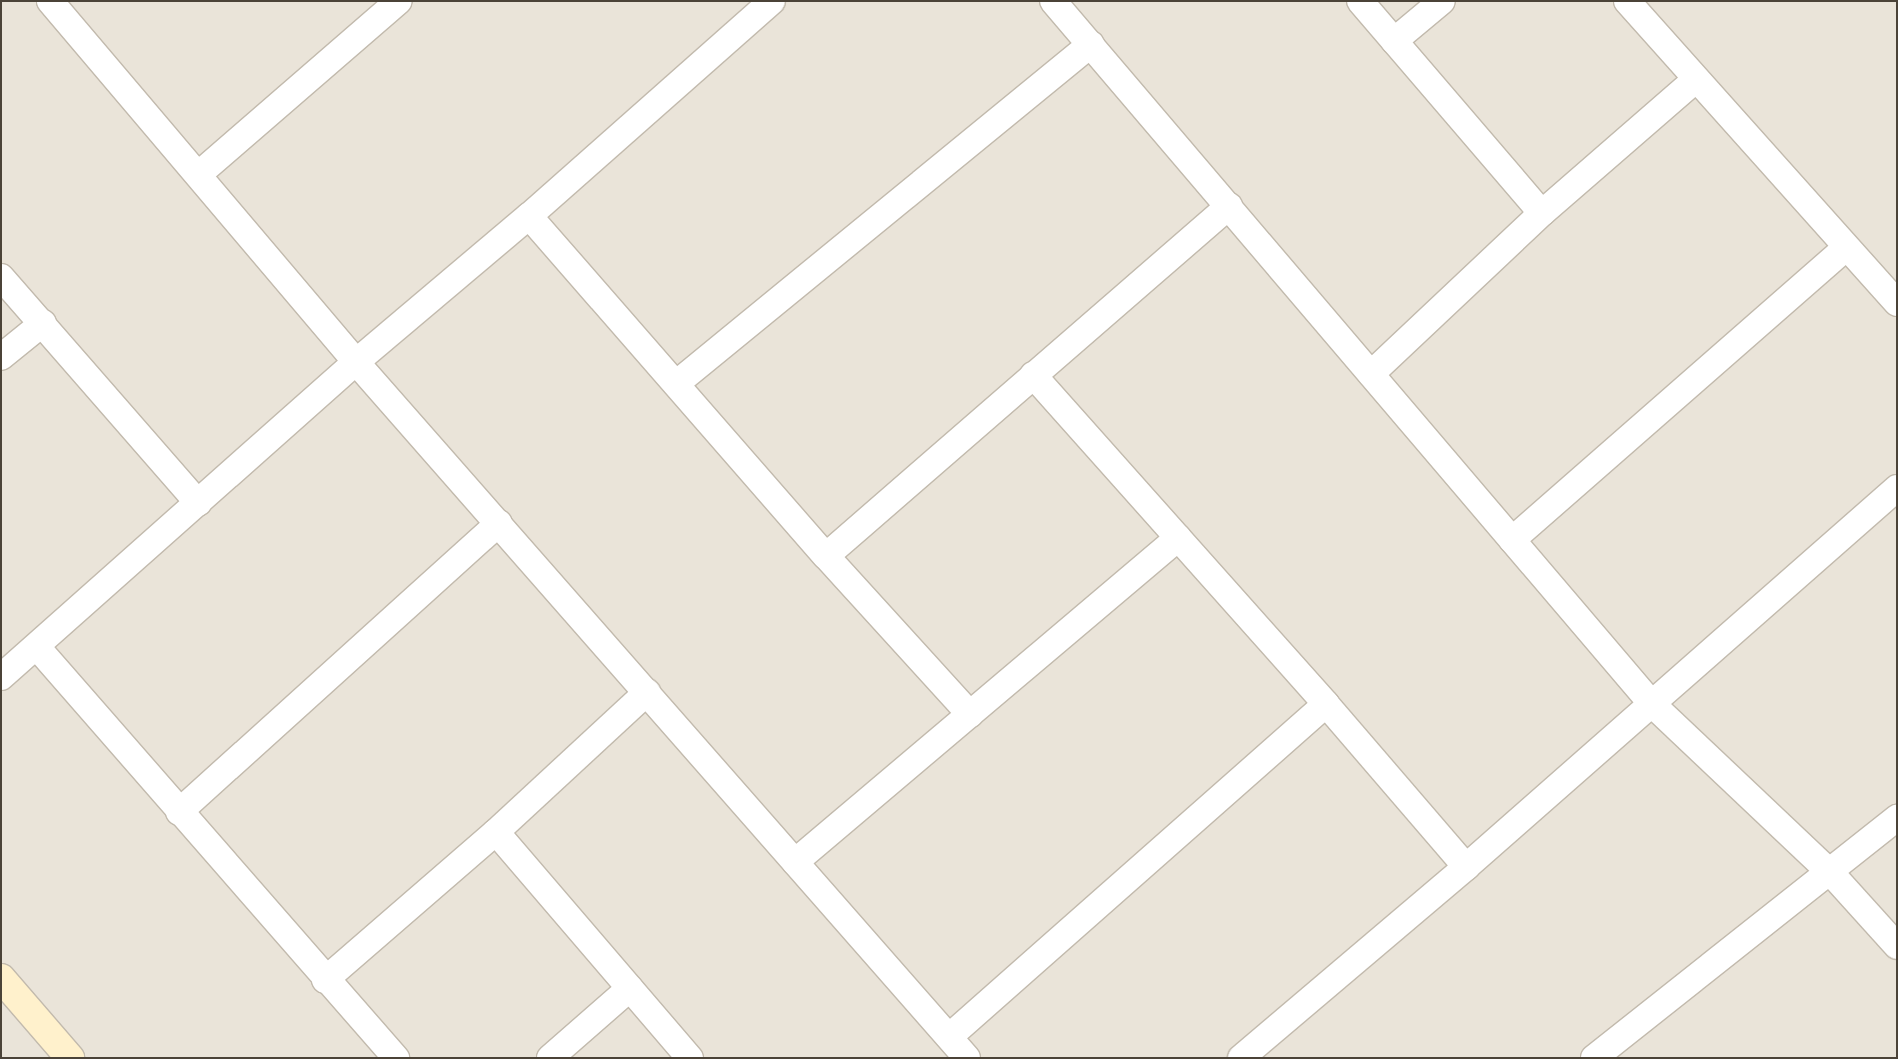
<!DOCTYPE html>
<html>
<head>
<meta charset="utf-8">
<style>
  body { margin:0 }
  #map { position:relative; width:1898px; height:1059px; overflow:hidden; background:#f6f2eb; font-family:"Golos Text",sans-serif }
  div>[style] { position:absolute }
  .residential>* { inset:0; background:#eae4d9 }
  .roads { filter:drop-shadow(1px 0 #c2baad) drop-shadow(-1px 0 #c2baad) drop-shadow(0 1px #c2baad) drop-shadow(0 -1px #c2baad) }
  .street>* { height:26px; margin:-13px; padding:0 13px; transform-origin:13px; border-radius:13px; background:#fff }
  .secondary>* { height:28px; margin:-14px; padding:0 14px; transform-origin:14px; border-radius:14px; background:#fff1cc }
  span { translate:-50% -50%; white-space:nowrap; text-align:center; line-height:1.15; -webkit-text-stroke:5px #fff; paint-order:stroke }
  .frame { position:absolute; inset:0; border:2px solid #4b4338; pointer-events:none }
</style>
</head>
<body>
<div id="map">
  <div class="residential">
    <i style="clip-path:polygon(1px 1px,1897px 1px,1897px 1058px,1px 1058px)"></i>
  </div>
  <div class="roads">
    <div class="street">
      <i style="left:50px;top:1px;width:473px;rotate:49.7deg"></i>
      <i style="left:356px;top:362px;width:926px;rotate:48.72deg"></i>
      <i style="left:1053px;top:1px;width:924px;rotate:49.57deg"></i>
      <i style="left:1652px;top:704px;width:246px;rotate:43.4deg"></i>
      <i style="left:1831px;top:873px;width:98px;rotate:47.9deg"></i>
      <i style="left:1360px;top:1px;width:279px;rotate:49.4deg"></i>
      <i style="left:1627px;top:1px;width:405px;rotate:48.2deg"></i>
      <i style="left:1394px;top:41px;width:62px;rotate:-39.8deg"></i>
      <i style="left:199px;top:174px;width:264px;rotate:-40.9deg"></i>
      <i style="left:529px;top:216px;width:451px;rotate:48.9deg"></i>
      <i style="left:826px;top:556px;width:214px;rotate:47.7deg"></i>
      <i style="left:1px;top:277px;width:300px;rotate:48.9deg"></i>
      <i style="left:1px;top:357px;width:54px;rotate:-39deg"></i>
      <i style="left:1371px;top:374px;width:235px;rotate:-43.3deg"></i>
      <i style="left:1542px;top:213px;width:203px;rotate:-41deg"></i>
      <i style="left:1033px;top:375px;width:441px;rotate:48.3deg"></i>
      <i style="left:1326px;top:704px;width:215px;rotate:49.3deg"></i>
      <i style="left:677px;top:383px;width:535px;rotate:-39.31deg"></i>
      <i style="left:1512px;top:540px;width:444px;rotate:-41.2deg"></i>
      <i style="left:826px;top:556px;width:534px;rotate:-40.97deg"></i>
      <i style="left:37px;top:647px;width:546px;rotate:48.86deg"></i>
      <i style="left:1px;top:677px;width:475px;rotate:-41.6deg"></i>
      <i style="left:356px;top:362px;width:226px;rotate:-40.2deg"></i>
      <i style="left:529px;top:216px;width:324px;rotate:-41.5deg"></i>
      <i style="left:179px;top:812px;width:431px;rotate:-42.1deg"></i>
      <i style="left:496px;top:832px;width:298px;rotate:49.4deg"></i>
      <i style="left:795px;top:862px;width:502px;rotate:-40.23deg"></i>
      <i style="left:325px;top:980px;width:226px;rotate:-40.9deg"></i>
      <i style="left:496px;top:832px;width:206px;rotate:-42.8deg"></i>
      <i style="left:949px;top:1037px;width:503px;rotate:-41.45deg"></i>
      <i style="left:550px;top:1058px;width:106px;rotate:-41.2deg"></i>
      <i style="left:1241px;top:1058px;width:295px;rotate:-40.3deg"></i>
      <i style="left:1466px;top:867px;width:574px;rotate:-41.33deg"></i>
      <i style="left:1594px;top:1058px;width:387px;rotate:-38.4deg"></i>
    </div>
    <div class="secondary">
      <i style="left:1px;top:978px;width:106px;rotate:49.2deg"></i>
    </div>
  </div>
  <div class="frame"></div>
</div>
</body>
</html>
